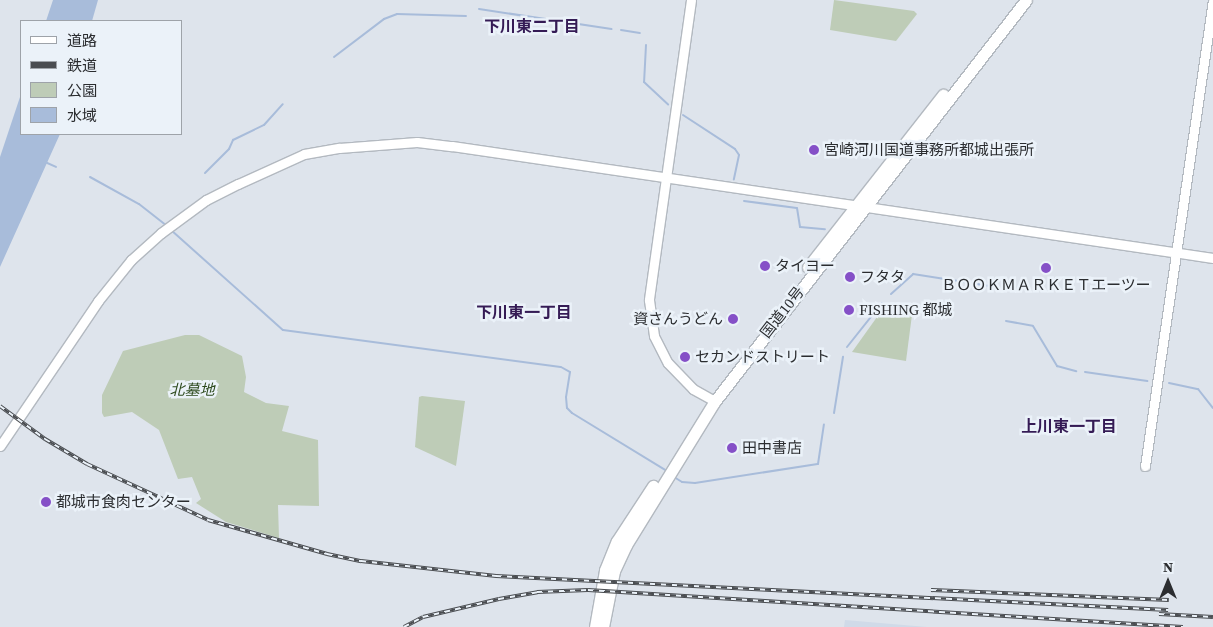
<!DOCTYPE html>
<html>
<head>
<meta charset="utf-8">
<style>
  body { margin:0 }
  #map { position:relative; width:1213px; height:627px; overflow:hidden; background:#dee4ec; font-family:"Source Serif 4","Noto Sans JP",serif }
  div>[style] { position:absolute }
  .built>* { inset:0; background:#d0dae8 }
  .green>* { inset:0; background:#beccb7 }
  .water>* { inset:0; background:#a8bcda }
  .stream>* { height:2px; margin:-1px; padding:0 1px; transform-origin:1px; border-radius:1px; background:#a8bcda }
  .roads { filter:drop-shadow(1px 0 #b3b9c0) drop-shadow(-1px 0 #b3b9c0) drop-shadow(0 1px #b3b9c0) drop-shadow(0 -1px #b3b9c0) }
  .secondary>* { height:9px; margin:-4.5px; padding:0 4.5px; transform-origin:4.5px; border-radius:4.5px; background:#fff }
  .highway>* { height:11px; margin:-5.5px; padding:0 5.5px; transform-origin:5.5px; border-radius:5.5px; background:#fff }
  .rail>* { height:4px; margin-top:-2px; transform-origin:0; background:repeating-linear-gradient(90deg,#ebf2f9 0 5.5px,#4a4d51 0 11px); box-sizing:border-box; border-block:1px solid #4a4d51 }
  .dots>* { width:14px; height:14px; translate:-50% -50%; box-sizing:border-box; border:2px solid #ebf2f9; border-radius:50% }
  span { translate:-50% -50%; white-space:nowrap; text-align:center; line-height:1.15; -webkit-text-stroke:5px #ebf2f9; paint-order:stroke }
  .poi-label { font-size:15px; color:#2b2d30 }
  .left { translate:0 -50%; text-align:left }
  .right { translate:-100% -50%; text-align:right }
  .street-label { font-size:15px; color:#2b2d30 }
  .park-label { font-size:15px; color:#2d4a1d; font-style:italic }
  .neighbourhood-label { font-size:16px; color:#351b55; font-weight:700 }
  .legend { position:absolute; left:20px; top:20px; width:162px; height:115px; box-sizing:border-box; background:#ebf2f9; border:1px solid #9ea3a9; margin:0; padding:6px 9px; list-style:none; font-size:15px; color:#2b2d30 }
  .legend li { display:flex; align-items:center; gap:10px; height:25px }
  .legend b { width:25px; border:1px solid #9ea3a9 }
  .north { position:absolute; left:1143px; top:557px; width:50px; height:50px; -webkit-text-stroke:4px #ebf2f9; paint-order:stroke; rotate:0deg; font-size:14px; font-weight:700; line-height:20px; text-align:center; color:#2b2d30 }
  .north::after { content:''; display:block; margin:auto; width:18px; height:22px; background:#2b2d30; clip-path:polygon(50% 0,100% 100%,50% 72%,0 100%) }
</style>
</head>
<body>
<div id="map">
  <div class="built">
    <i style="clip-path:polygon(845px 620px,927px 627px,844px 627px)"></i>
  </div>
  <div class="green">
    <i style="clip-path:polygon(834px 0,914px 11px,917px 14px,896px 41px,830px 30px)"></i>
    <i style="clip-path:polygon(887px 303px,913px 307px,906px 361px,852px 352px)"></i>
    <i style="clip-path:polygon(185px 335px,199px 335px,242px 356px,246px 377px,244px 392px,266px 403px,289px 406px,282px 431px,318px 440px,319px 506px,278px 505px,279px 538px,226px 522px,196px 503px,201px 499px,192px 477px,178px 479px,159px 430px,132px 412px,104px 417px,102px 413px,102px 395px,123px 351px)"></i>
    <i style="clip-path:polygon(422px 396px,465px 401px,456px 466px,415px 447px,419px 397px)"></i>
  </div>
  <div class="water">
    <i style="clip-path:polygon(53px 0,98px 0,92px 21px,46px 21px)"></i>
    <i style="clip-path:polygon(21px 94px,21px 134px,60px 134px,0 267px,0 157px)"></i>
  </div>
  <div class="stream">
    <i style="left:479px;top:9px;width:134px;rotate:8.6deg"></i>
    <i style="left:621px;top:30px;width:19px;rotate:9deg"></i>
    <i style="left:646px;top:45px;width:37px;rotate:93deg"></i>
    <i style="left:644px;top:82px;width:33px;rotate:43deg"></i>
    <i style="left:334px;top:57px;width:63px;rotate:-37.2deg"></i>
    <i style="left:384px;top:19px;width:14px;rotate:-21deg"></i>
    <i style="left:397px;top:14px;width:69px;rotate:1.7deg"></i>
    <i style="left:683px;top:115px;width:62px;rotate:33.2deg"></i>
    <i style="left:735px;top:149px;width:7px;rotate:56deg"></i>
    <i style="left:739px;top:155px;width:25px;rotate:102deg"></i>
    <i style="left:45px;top:162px;width:12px;rotate:24deg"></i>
    <i style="left:205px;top:173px;width:34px;rotate:-45deg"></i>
    <i style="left:229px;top:149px;width:10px;rotate:-66deg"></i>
    <i style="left:233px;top:140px;width:34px;rotate:-26deg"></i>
    <i style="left:264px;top:125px;width:28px;rotate:-48deg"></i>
    <i style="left:90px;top:177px;width:56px;rotate:28.9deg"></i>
    <i style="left:139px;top:204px;width:34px;rotate:38deg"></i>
    <i style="left:744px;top:201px;width:53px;rotate:7.5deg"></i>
    <i style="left:797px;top:208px;width:19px;rotate:81deg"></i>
    <i style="left:800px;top:227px;width:25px;rotate:5deg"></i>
    <i style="left:171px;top:230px;width:150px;rotate:41.8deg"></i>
    <i style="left:283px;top:330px;width:280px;rotate:7.6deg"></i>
    <i style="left:561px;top:367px;width:10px;rotate:29deg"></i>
    <i style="left:570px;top:372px;width:25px;rotate:99deg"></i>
    <i style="left:566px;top:397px;width:11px;rotate:85deg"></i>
    <i style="left:567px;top:408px;width:7px;rotate:45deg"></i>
    <i style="left:572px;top:413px;width:111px;rotate:31.4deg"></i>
    <i style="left:891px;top:294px;width:30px;rotate:-42deg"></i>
    <i style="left:913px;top:274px;width:84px;rotate:8.9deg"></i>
    <i style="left:1006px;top:321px;width:27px;rotate:10deg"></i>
    <i style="left:1033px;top:326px;width:47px;rotate:59deg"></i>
    <i style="left:1057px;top:366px;width:20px;rotate:15deg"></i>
    <i style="left:847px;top:347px;width:56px;rotate:-51.5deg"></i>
    <i style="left:1085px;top:372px;width:63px;rotate:8.3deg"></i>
    <i style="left:1169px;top:383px;width:30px;rotate:12deg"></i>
    <i style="left:1198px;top:389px;width:24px;rotate:52deg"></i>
    <i style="left:834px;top:413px;width:57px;rotate:-80.9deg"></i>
    <i style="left:674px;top:477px;width:9px;rotate:32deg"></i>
    <i style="left:682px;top:482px;width:13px;rotate:4deg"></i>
    <i style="left:695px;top:483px;width:124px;rotate:-8.8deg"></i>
    <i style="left:818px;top:464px;width:40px;rotate:-81.5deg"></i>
  </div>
  <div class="roads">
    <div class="secondary">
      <i style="left:691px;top:0;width:303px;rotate:98deg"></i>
      <i style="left:649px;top:300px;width:36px;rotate:82deg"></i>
      <i style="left:654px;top:336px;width:30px;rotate:63deg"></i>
      <i style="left:668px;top:363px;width:36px;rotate:46deg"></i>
      <i style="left:693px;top:389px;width:25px;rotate:29deg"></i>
      <i style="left:0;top:446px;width:175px;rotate:-55.9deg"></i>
      <i style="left:98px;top:301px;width:53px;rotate:-51.2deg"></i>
      <i style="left:131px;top:260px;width:40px;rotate:-42deg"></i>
      <i style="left:161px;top:233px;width:56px;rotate:-36.3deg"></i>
      <i style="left:206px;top:200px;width:36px;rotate:-27deg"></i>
      <i style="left:238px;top:184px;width:72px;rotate:-24.4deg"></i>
      <i style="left:304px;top:154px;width:36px;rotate:-10deg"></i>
      <i style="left:339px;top:148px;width:78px;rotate:-4.4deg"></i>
      <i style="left:417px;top:142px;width:35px;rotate:7deg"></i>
      <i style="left:452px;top:146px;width:769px;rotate:8.37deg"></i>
      <i style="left:1145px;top:466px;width:469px;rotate:-81.7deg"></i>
    </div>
    <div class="highway">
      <i style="left:808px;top:267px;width:219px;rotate:-51.9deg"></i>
      <i style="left:595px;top:627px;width:58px;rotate:-80deg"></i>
      <i style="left:605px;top:570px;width:31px;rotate:-68deg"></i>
      <i style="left:617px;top:541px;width:66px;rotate:-56.8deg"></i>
      <i style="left:603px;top:627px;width:57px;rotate:-78.9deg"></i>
      <i style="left:614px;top:571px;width:29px;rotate:-65deg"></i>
      <i style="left:626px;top:545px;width:169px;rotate:-58.3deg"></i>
      <i style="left:715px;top:401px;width:507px;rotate:-52.2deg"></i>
    </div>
  </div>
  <div class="rail">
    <i style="left:0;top:406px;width:56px;rotate:36.3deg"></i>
    <i style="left:45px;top:439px;width:49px;rotate:30.8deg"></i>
    <i style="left:87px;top:464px;width:133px;rotate:24.8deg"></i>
    <i style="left:208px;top:520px;width:124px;rotate:15.9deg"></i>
    <i style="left:327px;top:554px;width:35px;rotate:12deg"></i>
    <i style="left:361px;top:561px;width:136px;rotate:6.3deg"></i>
    <i style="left:496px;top:576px;width:673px;rotate:2.9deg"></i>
    <i style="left:931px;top:590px;width:238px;rotate:2.4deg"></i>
    <i style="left:1159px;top:614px;width:54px;rotate:3.2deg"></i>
    <i style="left:404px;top:627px;width:21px;rotate:-28deg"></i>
    <i style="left:423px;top:617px;width:78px;rotate:-13.3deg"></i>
    <i style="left:499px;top:599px;width:39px;rotate:-10deg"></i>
    <i style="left:537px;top:592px;width:51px;rotate:-2.2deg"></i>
    <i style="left:588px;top:590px;width:596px;rotate:3.56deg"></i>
  </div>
  <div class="dots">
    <i style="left:814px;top:150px;background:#8550c7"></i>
    <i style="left:765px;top:266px;background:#8550c7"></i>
    <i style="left:1046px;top:268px;background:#8550c7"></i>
    <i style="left:850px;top:277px;background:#8550c7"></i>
    <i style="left:849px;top:310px;background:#8550c7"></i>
    <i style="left:733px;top:319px;background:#8550c7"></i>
    <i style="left:685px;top:357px;background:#8550c7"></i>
    <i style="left:732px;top:448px;background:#8550c7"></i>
    <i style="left:46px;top:502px;background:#8550c7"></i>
  </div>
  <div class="poi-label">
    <span class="left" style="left:824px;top:150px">宮崎河川国道事務所都城出張所</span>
    <span class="left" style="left:775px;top:266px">タイヨー</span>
    <span class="left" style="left:860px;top:277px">フタタ</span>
    <span style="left:1046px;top:285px">ＢＯＯＫＭＡＲＫＥＴエーツー</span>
    <span class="left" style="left:859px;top:310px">FISHING 都城</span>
    <span class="right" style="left:723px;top:319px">資さんうどん</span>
    <span class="left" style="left:695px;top:357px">セカンドストリート</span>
    <span class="left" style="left:742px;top:448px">田中書店</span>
    <span class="left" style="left:56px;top:502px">都城市食肉センター</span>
  </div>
  <div class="street-label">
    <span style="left:782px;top:312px;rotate:-52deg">国道10号</span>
  </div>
  <div class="park-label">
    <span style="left:192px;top:390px">北墓地</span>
  </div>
  <div class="neighbourhood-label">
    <span style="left:532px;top:26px">下川東二丁目</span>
    <span style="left:524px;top:312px">下川東一丁目</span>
    <span style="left:1069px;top:426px">上川東一丁目</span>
  </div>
  <ul class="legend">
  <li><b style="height:6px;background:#fff"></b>道路</li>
  <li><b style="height:6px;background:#4a4d51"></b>鉄道</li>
  <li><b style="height:14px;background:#beccb7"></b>公園</li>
  <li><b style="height:14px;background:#a8bcda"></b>水域</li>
  </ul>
  <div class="north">N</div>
</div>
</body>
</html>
